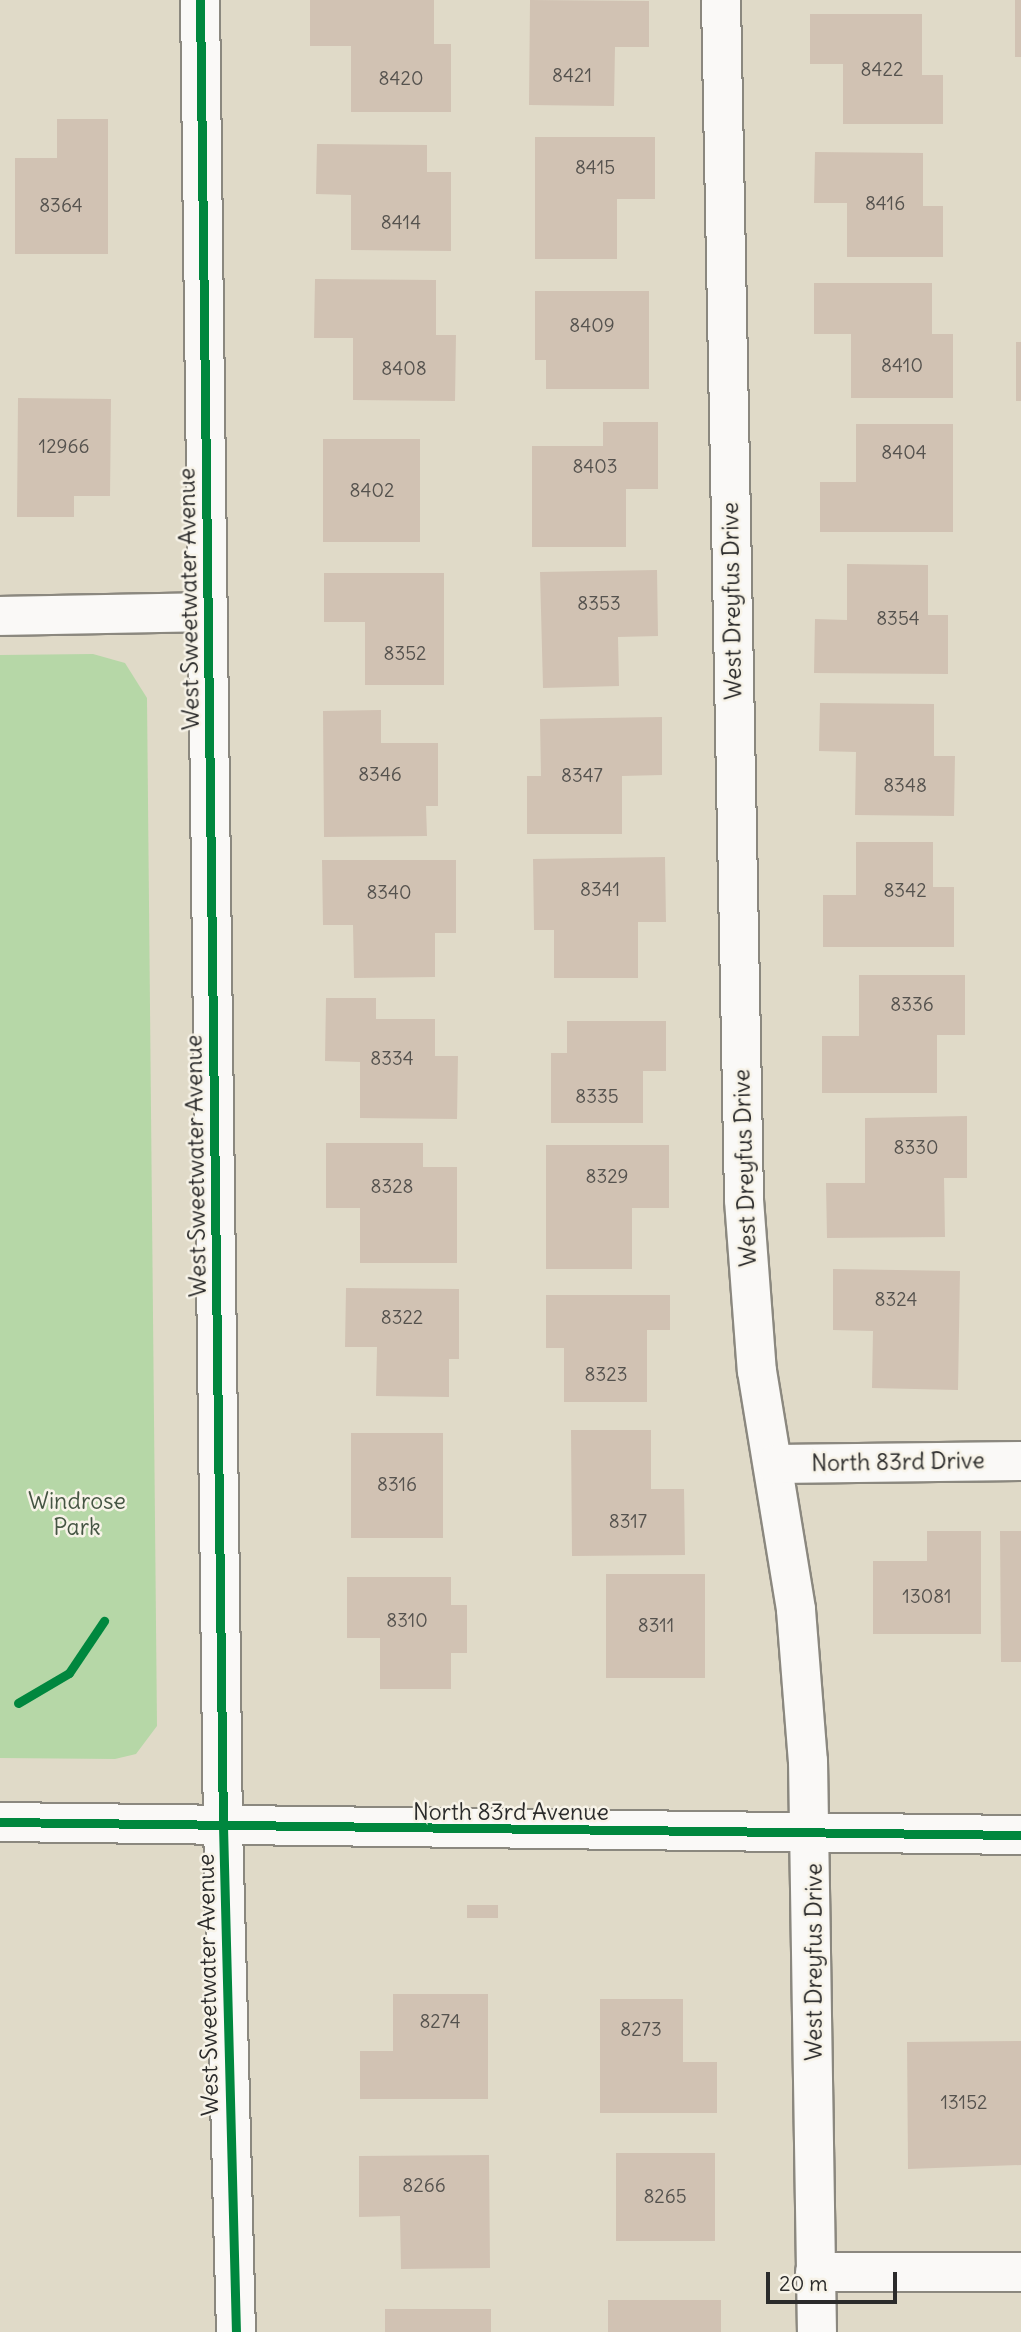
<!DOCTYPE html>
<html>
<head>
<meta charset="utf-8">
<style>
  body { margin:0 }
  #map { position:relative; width:1021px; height:2332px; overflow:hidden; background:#e0dac8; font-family:Delius,sans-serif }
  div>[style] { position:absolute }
  .green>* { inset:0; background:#b6d7a7 }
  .building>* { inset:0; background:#d1c2b3 }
  .path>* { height:4.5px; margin-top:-2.25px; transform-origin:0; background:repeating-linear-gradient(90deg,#bbbbb7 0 5px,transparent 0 10px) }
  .roads { filter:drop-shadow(2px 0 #8b887f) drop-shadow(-2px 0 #8b887f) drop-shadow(0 2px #8b887f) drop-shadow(0 -2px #8b887f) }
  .minor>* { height:38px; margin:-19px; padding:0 19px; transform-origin:19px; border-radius:19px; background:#faf9f7 }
  .major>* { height:38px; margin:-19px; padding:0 19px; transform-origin:19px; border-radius:19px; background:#faf9f7 }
  .cycleway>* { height:9px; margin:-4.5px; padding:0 4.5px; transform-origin:4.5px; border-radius:4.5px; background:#00873e }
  span { translate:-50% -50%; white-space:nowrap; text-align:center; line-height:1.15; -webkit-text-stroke:5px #f7f3e8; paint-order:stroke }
  .number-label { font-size:19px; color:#55524e }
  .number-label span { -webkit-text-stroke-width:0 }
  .street-label { font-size:23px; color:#2b2b2b }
  .park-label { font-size:23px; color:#455543 }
  .scale { position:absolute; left:766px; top:2272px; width:131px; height:32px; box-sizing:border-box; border:4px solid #2b2b2b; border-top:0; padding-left:9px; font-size:21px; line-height:24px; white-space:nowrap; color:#2b2b2b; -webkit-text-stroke:5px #f7f3e8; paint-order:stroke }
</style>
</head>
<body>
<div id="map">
  <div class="green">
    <i style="clip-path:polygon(93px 654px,125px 663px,147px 698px,157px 1726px,136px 1754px,115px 1759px,0 1758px,0 655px)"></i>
  </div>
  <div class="building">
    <i style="clip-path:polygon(310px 0,434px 0,434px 44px,451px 44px,451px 112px,351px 112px,351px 46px,310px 46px)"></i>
    <i style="clip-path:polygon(530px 0,649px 1px,649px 47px,615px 47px,614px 106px,529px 105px)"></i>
    <i style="clip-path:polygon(1015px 0,1021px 0,1021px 57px,1015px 57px)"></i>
    <i style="clip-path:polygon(810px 14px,922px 14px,922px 75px,943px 75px,943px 124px,843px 124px,843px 64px,810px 64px)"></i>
    <i style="clip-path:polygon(57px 119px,108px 119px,108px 254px,15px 254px,15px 158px,57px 158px)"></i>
    <i style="clip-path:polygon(535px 137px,655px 137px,655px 199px,617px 199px,617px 259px,535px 259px)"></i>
    <i style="clip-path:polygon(317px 144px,427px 145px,427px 172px,451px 172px,451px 251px,351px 250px,351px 195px,316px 194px)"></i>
    <i style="clip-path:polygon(815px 152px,923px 153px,923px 206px,943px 206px,943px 257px,847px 257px,847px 203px,814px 203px)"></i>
    <i style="clip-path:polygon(315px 279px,436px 280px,436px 335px,456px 335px,455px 401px,353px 400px,353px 338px,314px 338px)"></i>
    <i style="clip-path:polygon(814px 283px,932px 283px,932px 334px,953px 334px,953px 398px,851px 398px,851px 334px,814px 334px)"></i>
    <i style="clip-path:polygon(535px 291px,649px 291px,649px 389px,546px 389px,546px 360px,535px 360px)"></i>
    <i style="clip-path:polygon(1016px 342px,1021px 342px,1021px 401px,1016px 401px)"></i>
    <i style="clip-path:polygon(18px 398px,111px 399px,110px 496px,74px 496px,74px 517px,17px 517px)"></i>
    <i style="clip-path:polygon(603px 422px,658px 422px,658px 489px,626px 489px,626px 547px,532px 547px,532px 446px,603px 446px)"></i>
    <i style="clip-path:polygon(856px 424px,953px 424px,953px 532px,820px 532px,820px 482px,856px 482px)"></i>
    <i style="clip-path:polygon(323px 439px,420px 439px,420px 542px,323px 542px)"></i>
    <i style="clip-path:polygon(847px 564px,928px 565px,928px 615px,948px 615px,948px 674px,814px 673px,815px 619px,847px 620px)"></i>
    <i style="clip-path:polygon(657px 570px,658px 636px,618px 637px,619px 686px,543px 688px,540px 572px)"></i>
    <i style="clip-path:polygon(324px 573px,444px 573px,444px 685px,365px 685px,365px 622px,324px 622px)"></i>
    <i style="clip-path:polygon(820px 703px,934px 704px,934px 756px,955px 756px,954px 816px,855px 815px,856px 752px,819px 751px)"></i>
    <i style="clip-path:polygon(381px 710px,381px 743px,438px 743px,438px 806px,426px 806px,427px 836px,324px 837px,323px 711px)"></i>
    <i style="clip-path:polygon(662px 717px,662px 775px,622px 776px,622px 834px,527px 834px,527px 776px,541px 776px,540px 719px)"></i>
    <i style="clip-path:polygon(856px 842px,933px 842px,933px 887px,954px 887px,954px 947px,823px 947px,823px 895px,856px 895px)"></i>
    <i style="clip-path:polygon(665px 857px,666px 922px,638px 922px,638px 978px,554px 978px,554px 930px,534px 930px,533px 859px)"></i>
    <i style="clip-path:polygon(322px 860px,456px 860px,456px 933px,435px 933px,435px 977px,354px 978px,353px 925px,323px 925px)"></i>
    <i style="clip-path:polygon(859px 975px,965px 975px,965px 1035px,937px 1035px,937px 1093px,822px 1093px,822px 1036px,859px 1036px)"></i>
    <i style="clip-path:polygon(326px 998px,376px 998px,376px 1019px,435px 1019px,435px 1056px,458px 1056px,457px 1119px,360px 1118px,360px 1062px,325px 1061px)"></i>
    <i style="clip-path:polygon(567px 1021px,666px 1021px,666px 1071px,643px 1071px,643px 1123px,551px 1123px,551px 1053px,567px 1053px)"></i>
    <i style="clip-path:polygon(967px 1116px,967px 1178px,944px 1178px,945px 1237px,827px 1238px,826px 1183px,865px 1183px,865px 1118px)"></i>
    <i style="clip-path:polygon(326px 1143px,423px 1143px,423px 1167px,457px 1167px,457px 1263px,360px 1263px,360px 1208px,326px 1208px)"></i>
    <i style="clip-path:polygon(546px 1145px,669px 1145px,669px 1208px,632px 1208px,632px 1269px,546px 1269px)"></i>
    <i style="clip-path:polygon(833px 1269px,960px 1271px,958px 1390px,872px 1388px,873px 1331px,833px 1330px)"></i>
    <i style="clip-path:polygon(346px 1288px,459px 1289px,459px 1359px,449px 1359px,449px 1397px,376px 1396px,377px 1347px,345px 1347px)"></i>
    <i style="clip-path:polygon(546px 1295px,670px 1295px,670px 1330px,647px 1330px,647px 1402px,564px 1402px,564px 1348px,546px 1348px)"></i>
    <i style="clip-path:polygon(571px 1430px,651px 1430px,651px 1489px,684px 1489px,685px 1555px,572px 1556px)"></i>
    <i style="clip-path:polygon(351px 1433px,443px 1433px,443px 1538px,351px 1538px)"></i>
    <i style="clip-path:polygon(927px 1531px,981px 1531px,981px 1634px,873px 1634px,873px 1561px,927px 1561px)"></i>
    <i style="clip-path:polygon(1000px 1531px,1021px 1531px,1021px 1662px,1001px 1662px)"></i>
    <i style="clip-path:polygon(606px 1574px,705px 1574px,705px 1678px,606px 1678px)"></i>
    <i style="clip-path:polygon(347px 1577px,451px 1577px,451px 1605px,467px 1605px,467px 1653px,451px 1653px,451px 1689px,380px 1689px,380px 1638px,347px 1638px)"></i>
    <i style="clip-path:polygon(467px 1905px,498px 1905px,498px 1918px,467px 1918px)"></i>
    <i style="clip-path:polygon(393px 1994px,488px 1994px,488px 2099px,360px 2099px,360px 2051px,393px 2051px)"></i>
    <i style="clip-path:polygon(600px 1999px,683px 1999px,683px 2062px,717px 2062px,717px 2113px,600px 2113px)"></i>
    <i style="clip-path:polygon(1021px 2041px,1021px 2165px,908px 2169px,907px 2042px)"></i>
    <i style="clip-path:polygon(616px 2153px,715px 2153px,715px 2241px,616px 2241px)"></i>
    <i style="clip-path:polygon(489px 2155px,490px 2268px,401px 2269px,400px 2216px,359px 2217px,359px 2156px)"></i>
    <i style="clip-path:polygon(608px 2300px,721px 2300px,721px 2332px,608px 2332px)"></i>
    <i style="clip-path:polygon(385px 2309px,491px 2309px,491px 2332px,385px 2332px)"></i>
  </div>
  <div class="path">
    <i style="left:18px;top:1703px;width:59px;rotate:-30.5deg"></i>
    <i style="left:69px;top:1673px;width:63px;rotate:-56.1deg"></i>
  </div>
  <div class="roads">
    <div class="minor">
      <i style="left:200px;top:0;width:1826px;rotate:89.28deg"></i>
      <i style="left:223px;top:1826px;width:506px;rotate:88.53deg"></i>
      <i style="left:721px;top:0;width:1200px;rotate:88.9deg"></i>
      <i style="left:744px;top:1200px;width:171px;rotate:85.7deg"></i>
      <i style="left:757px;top:1371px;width:242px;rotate:80.7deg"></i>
      <i style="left:796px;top:1610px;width:151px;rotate:85.5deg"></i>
      <i style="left:808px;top:1761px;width:571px;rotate:89.1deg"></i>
      <i style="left:0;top:616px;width:208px;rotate:-1.1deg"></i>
      <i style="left:775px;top:1464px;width:246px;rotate:-0.7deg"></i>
      <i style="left:815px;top:2272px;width:206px"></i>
    </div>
    <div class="major">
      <i style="left:0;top:1822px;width:1021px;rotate:0.73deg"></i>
    </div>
  </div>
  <div class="cycleway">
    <i style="left:200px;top:0;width:1826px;rotate:89.28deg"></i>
    <i style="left:223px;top:1826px;width:506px;rotate:88.53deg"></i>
    <i style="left:18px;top:1703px;width:59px;rotate:-30.5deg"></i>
    <i style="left:69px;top:1673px;width:63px;rotate:-56.1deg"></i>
    <i style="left:0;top:1822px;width:1021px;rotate:0.73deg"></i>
  </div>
  <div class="number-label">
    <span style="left:882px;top:70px">8422</span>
    <span style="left:572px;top:76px">8421</span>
    <span style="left:401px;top:79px">8420</span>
    <span style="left:595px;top:168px">8415</span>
    <span style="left:885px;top:204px">8416</span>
    <span style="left:61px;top:206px">8364</span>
    <span style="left:401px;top:223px">8414</span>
    <span style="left:592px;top:326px">8409</span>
    <span style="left:902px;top:366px">8410</span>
    <span style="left:404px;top:369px">8408</span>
    <span style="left:64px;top:447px">12966</span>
    <span style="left:904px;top:453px">8404</span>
    <span style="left:595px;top:467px">8403</span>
    <span style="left:372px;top:491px">8402</span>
    <span style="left:599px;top:604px">8353</span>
    <span style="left:898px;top:619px">8354</span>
    <span style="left:405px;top:654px">8352</span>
    <span style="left:380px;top:775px">8346</span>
    <span style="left:582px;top:776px">8347</span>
    <span style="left:905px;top:786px">8348</span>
    <span style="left:600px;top:890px">8341</span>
    <span style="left:905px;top:891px">8342</span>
    <span style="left:389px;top:893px">8340</span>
    <span style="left:912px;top:1005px">8336</span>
    <span style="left:392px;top:1059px">8334</span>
    <span style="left:597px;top:1097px">8335</span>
    <span style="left:916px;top:1148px">8330</span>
    <span style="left:607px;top:1177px">8329</span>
    <span style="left:392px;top:1187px">8328</span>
    <span style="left:896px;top:1300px">8324</span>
    <span style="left:402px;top:1318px">8322</span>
    <span style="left:606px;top:1375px">8323</span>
    <span style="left:397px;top:1485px">8316</span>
    <span style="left:628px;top:1522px">8317</span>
    <span style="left:927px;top:1597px">13081</span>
    <span style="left:407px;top:1621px">8310</span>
    <span style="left:656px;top:1626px">8311</span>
    <span style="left:440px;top:2022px">8274</span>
    <span style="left:641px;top:2030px">8273</span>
    <span style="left:964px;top:2103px">13152</span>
    <span style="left:424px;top:2186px">8266</span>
    <span style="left:665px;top:2197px">8265</span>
  </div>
  <div class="street-label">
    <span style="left:189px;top:599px;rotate:-91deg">West Sweetwater Avenue</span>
    <span style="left:732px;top:601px;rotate:-91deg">West Dreyfus Drive</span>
    <span style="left:196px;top:1166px;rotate:-91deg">West Sweetwater Avenue</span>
    <span style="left:745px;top:1168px;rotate:-92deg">West Dreyfus Drive</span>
    <span style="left:898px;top:1462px;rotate:-1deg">North 83rd Drive</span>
    <span style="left:511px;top:1812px">North 83rd Avenue</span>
    <span style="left:814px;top:1962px;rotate:-90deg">West Dreyfus Drive</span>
    <span style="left:208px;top:1985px;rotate:-91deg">West Sweetwater Avenue</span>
  </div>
  <div class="park-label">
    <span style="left:77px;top:1514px">Windrose<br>Park</span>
  </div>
  <div class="scale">20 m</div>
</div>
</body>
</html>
